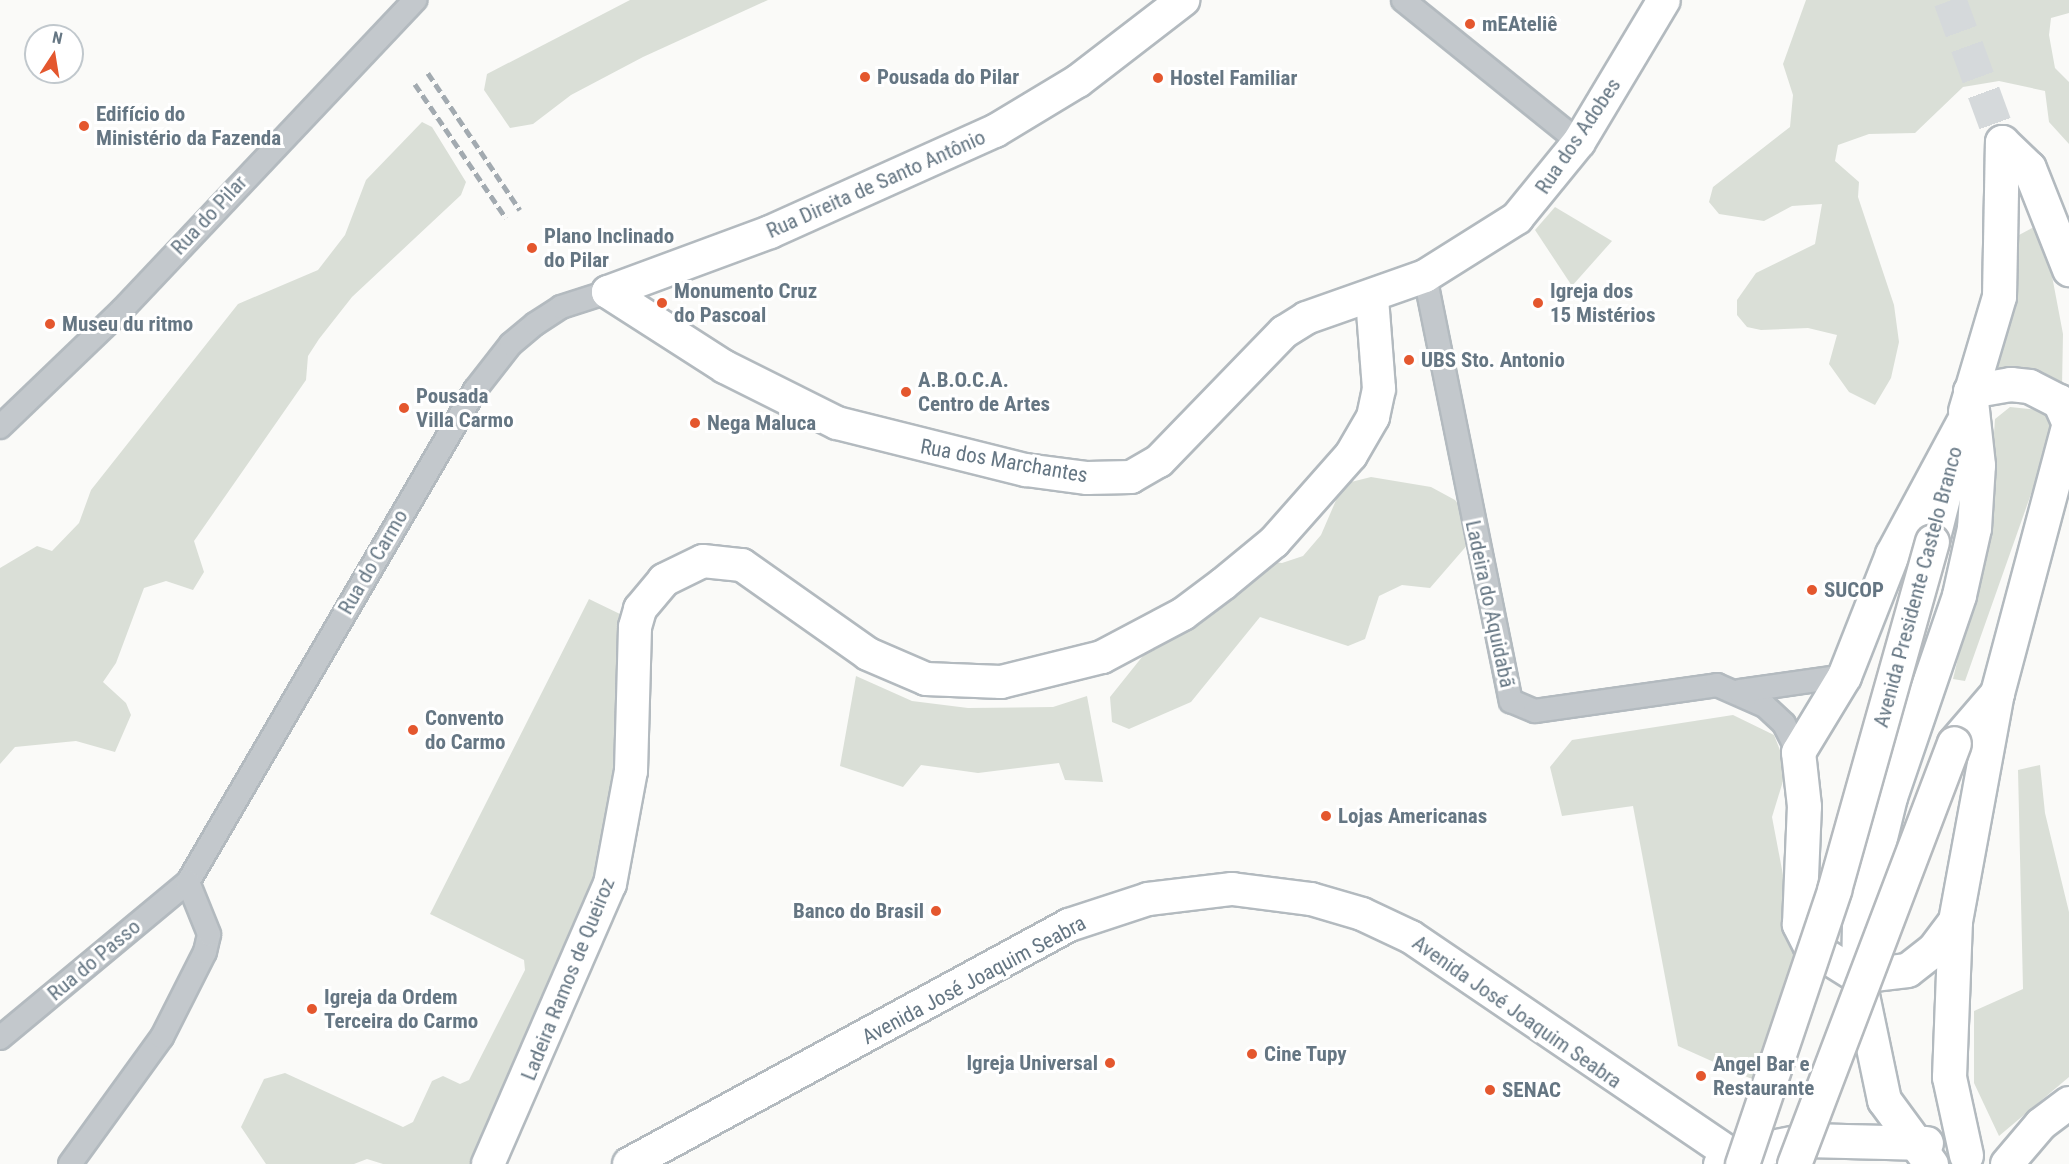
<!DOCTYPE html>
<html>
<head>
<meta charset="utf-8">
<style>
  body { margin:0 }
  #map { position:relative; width:2069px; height:1164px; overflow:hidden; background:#fafaf8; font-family:"Roboto Condensed",sans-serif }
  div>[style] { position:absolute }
  .green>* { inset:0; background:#dadfd7 }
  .primary-tunnel>* { height:33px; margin-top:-16.5px; transform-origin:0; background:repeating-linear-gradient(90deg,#d5d9db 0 33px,transparent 0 49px) }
  .roads { filter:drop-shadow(2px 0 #b3babf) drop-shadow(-2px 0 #b3babf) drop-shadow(0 2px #b3babf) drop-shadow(0 -2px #b3babf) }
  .street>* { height:22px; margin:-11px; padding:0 11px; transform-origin:11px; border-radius:11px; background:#c3c8cc }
  .secondary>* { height:32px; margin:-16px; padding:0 16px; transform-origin:16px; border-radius:16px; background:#fff }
  .primary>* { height:33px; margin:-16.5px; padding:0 16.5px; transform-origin:16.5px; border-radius:16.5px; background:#fff }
  .rail>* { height:4.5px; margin-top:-2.25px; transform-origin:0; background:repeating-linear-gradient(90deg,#a2aab0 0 9px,transparent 0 13.5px) }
  .bridges { filter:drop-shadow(2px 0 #b5babe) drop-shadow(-2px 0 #b5babe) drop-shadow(0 2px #b5babe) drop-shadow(0 -2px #b5babe) }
  .primary-bridge>* { height:33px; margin:-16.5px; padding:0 16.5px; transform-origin:16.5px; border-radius:16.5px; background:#fff }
  .dots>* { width:16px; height:16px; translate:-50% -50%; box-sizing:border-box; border:3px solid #fff; border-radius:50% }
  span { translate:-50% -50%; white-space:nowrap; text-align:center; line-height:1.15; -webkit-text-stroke:6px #fff; paint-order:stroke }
  .poi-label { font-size:21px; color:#657683; font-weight:700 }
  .left { translate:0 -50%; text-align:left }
  .right { translate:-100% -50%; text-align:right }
  .street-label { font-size:21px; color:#657683 }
  .north { position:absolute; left:24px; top:24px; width:60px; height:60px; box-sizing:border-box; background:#fff; border:2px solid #c1c8cd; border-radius:50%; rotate:12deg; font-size:16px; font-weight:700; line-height:24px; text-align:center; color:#657683 }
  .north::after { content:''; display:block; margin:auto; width:21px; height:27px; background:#e4572e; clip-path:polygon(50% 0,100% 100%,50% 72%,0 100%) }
</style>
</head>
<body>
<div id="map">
  <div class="green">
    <i style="clip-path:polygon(630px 0,768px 0,643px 57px,571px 95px,533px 124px,510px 128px,484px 90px,487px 74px)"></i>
    <i style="clip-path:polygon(1806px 0,2069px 0,2069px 13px,2051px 18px,2049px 35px,2055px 68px,2069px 82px,2069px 144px,2049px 122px,2045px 91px,1999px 81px,1963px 87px,1915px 133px,1869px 134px,1838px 145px,1835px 161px,1859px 182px,1858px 197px,1894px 305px,1899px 342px,1891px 378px,1875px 405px,1849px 392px,1829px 364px,1837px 335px,1808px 328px,1761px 330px,1747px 327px,1737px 315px,1737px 300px,1756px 273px,1815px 244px,1822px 204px,1792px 206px,1764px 221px,1719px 214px,1709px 202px,1713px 187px,1790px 127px,1793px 95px,1783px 64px)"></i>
    <i style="clip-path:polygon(422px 122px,432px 127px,466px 182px,461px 195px,352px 297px,319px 339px,308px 356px,306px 380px,194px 541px,204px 572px,193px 590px,166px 581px,144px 588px,116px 663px,103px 682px,126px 703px,131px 715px,115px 752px,76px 741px,15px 747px,0 764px,0 568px,37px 546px,52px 551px,79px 523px,91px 490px,238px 304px,318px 270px,345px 235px,366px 180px)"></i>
    <i style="clip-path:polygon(1555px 207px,1612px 241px,1572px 286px,1535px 230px)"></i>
    <i style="clip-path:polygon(2034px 227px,2049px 260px,2063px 334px,2062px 386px,1992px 370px,2014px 290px,2019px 235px)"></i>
    <i style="clip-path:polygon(2010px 407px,2040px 410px,2055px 426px,1965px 681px,1953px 679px,1987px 536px,1995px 419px)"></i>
    <i style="clip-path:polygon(1371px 477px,1431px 487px,1455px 500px,1468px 517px,1469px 543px,1430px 588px,1402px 585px,1379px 596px,1365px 639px,1348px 646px,1260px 617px,1191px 702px,1129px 729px,1112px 722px,1110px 697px,1158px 637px,1252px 559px,1282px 563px,1303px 556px,1321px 535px,1343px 484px)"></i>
    <i style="clip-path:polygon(589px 599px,620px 614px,619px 777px,597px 879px,475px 1164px,383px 1164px,367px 1159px,354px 1164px,266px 1164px,241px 1127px,264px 1079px,285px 1073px,403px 1127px,413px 1122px,432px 1081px,443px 1076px,460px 1084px,469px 1080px,525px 970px,524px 960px,430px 914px)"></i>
    <i style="clip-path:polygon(856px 676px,912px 701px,968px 708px,1053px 707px,1087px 696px,1103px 782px,1065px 780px,1059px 763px,978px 773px,921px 765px,903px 787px,840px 766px)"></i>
    <i style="clip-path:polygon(1733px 715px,1774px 735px,1787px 768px,1772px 817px,1798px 954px,1754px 1080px,1678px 1046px,1633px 806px,1562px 816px,1550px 767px,1572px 740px)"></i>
    <i style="clip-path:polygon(2040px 765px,2045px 813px,2069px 912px,2069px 1077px,1999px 1136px,1974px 1083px,1974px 1011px,2023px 989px,2018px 770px)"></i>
  </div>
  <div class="primary-tunnel">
    <i style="left:1950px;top:0;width:151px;rotate:69.9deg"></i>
  </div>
  <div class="roads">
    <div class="street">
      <i style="left:1403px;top:0;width:226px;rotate:38.9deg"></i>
      <i style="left:1425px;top:276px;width:434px;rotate:78.6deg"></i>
      <i style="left:1511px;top:701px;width:26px;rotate:23deg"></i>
      <i style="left:1535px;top:711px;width:184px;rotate:-8.1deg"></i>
      <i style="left:1717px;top:685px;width:52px;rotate:23.6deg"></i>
      <i style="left:1765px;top:706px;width:26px;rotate:43deg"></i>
      <i style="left:1784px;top:724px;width:31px;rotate:63deg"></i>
      <i style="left:0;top:427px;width:169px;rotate:-43.8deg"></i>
      <i style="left:122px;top:310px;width:427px;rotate:-46.6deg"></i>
      <i style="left:1740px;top:691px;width:105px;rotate:-8.2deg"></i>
      <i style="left:0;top:1038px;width:244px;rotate:-39.7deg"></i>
      <i style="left:188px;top:882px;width:570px;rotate:-59.74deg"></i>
      <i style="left:475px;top:390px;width:58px;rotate:-52deg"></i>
      <i style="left:511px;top:344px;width:31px;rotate:-40deg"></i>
      <i style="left:535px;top:324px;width:31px;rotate:-33deg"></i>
      <i style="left:561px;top:307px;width:49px;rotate:-17.7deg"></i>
      <i style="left:70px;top:1164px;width:157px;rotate:-54.1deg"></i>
      <i style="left:162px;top:1037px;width:95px;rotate:-63.2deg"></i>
      <i style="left:205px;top:952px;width:18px;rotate:-77deg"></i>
      <i style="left:209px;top:934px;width:56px;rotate:-112deg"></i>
    </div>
    <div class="secondary">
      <i style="left:608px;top:292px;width:139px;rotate:32.7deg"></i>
      <i style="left:725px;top:367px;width:125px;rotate:26.6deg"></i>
      <i style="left:837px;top:423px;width:195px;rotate:14deg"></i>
      <i style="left:1026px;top:470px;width:62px;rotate:7.5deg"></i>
      <i style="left:1087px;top:478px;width:44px;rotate:-1.3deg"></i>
      <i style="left:1131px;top:477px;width:32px;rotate:-30deg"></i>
      <i style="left:1159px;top:461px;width:180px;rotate:-45.9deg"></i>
      <i style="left:1284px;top:332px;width:26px;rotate:-32deg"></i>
      <i style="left:1306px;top:318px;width:126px;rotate:-19.4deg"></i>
      <i style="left:1425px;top:276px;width:109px;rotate:-32.2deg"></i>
      <i style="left:1517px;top:218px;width:98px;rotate:-50.8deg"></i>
      <i style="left:1579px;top:142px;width:165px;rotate:-59.1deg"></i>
      <i style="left:608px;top:292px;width:173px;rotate:-20.3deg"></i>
      <i style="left:770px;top:232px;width:247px;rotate:-24.2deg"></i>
      <i style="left:995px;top:131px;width:97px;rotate:-31.1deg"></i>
      <i style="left:1078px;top:81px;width:133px;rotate:-37.6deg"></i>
      <i style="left:488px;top:1164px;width:305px;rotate:-66.5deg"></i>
      <i style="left:610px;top:884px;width:115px;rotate:-79.5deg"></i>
      <i style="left:631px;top:771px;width:144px;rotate:-88.4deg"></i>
      <i style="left:635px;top:627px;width:19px;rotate:-74deg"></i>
      <i style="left:640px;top:609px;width:38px;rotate:-50deg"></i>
      <i style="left:664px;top:580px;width:43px;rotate:-26deg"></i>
      <i style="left:703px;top:561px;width:39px;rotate:6deg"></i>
      <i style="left:742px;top:565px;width:154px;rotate:35.2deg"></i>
      <i style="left:868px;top:654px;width:63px;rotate:23.3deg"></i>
      <i style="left:926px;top:679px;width:75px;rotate:2.3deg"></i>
      <i style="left:1001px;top:682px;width:104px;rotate:-13.9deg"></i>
      <i style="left:1102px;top:657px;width:92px;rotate:-28deg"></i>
      <i style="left:1183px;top:614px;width:50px;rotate:-36.9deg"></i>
      <i style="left:1223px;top:584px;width:66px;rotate:-39.5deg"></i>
      <i style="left:1274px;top:542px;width:116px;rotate:-48.5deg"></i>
      <i style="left:1351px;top:455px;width:44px;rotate:-59.9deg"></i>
      <i style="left:1373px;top:417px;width:29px;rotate:-78deg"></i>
      <i style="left:1379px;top:389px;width:91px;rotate:-94.4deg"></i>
      <i style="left:629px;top:1164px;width:501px;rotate:-28.51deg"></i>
      <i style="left:1069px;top:925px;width:83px;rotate:-18.2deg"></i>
      <i style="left:1148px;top:899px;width:85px;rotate:-6.8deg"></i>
      <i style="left:1232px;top:889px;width:80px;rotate:7.2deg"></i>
      <i style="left:1311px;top:899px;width:53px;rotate:16.4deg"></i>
      <i style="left:1362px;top:914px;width:54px;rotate:25.1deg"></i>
      <i style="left:1411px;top:937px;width:388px;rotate:34.2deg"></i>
      <i style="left:2007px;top:1164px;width:52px;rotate:-49.6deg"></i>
      <i style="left:2041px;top:1124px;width:35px;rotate:-37deg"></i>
    </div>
    <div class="primary">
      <i style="left:2002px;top:142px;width:37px;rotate:44deg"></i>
      <i style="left:2029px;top:168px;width:109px;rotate:68.4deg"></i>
      <i style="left:1970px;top:391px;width:41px;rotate:-9.9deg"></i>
      <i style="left:2010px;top:384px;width:19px;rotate:6deg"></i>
      <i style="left:2029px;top:386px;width:34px;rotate:27deg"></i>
      <i style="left:2059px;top:401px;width:24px;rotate:66deg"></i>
      <i style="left:1965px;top:411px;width:120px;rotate:-73.5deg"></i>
      <i style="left:1999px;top:296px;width:154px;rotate:-88.9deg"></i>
      <i style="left:1932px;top:541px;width:73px;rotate:-75.8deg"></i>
      <i style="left:1954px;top:743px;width:66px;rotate:-49.3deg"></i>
      <i style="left:1997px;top:693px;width:279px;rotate:-75.1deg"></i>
      <i style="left:1955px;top:921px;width:35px;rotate:127deg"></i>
      <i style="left:1934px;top:949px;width:34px;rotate:142deg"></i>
      <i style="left:1907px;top:970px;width:49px;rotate:173deg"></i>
      <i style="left:1858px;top:976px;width:57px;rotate:-148deg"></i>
      <i style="left:1810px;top:946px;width:25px;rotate:-117deg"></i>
      <i style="left:1799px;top:924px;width:118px;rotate:-87.6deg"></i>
      <i style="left:1804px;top:806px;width:54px;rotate:-96.3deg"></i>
      <i style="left:1798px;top:752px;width:89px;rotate:-58.8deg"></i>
      <i style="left:1844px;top:676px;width:131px;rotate:-68.5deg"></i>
      <i style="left:1892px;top:554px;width:148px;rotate:-61.7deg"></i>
      <i style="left:1966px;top:1155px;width:80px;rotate:-102.3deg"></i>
      <i style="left:1949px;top:1077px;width:156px;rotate:-87.8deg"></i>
      <i style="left:1955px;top:921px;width:232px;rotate:-79.6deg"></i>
      <i style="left:1720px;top:1164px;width:15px;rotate:-37deg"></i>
      <i style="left:1732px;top:1155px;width:76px;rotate:-11.5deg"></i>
      <i style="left:1806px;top:1140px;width:120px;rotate:1.4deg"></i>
      <i style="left:1931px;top:1164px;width:79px;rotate:-126.3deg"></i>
      <i style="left:1884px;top:1100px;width:127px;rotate:-101.8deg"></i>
      <i style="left:1858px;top:976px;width:53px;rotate:-88.9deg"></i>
      <i style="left:1859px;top:923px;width:130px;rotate:-76.2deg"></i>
      <i style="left:1890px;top:797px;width:213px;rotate:-71.1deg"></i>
      <i style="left:1959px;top:595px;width:69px;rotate:-77.4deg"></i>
      <i style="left:1974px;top:528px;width:63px;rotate:-86.4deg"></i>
      <i style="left:1978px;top:465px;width:74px;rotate:-96.2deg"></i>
    </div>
  </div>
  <div class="rail">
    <i style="left:428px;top:73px;width:165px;rotate:56.1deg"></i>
    <i style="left:415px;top:84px;width:162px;rotate:55.8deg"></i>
  </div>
  <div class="bridges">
    <div class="primary-bridge">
      <i style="left:1742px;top:1164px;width:289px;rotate:-71.4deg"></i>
      <i style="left:1834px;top:890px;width:362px;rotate:-74.3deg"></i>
      <i style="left:1794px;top:1164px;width:450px;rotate:-69.2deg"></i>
    </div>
  </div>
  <div class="dots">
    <i style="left:1470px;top:24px;background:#e4572e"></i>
    <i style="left:865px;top:77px;background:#e4572e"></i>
    <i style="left:1158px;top:78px;background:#e4572e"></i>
    <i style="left:84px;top:126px;background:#e4572e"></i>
    <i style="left:532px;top:248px;background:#e4572e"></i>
    <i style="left:662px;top:303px;background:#e4572e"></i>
    <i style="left:1538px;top:303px;background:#e4572e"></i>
    <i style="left:50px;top:324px;background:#e4572e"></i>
    <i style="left:1409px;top:360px;background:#e4572e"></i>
    <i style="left:906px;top:392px;background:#e4572e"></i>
    <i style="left:404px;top:408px;background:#e4572e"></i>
    <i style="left:695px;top:423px;background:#e4572e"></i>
    <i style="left:1812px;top:590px;background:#e4572e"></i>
    <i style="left:413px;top:730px;background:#e4572e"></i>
    <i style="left:1326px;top:816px;background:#e4572e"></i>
    <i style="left:936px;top:911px;background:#e4572e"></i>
    <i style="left:312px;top:1009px;background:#e4572e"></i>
    <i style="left:1252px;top:1054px;background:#e4572e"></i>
    <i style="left:1110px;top:1063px;background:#e4572e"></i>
    <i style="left:1701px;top:1076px;background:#e4572e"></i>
    <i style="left:1490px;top:1090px;background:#e4572e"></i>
  </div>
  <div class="poi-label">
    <span class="left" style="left:1482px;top:24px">mEAteliê</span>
    <span class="left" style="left:877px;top:77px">Pousada do Pilar</span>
    <span class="left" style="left:1170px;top:78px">Hostel Familiar</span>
    <span class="left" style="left:96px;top:126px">Edifício do<br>Ministério da Fazenda</span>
    <span class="left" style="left:544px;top:248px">Plano Inclinado<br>do Pilar</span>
    <span class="left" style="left:674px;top:303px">Monumento Cruz<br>do Pascoal</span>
    <span class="left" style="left:1550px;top:303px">Igreja dos<br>15 Mistérios</span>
    <span class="left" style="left:62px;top:324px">Museu du ritmo</span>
    <span class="left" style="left:1421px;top:360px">UBS Sto. Antonio</span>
    <span class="left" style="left:918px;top:392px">A.B.O.C.A.<br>Centro de Artes</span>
    <span class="left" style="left:416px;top:408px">Pousada<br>Villa Carmo</span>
    <span class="left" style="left:707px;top:423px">Nega Maluca</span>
    <span class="left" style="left:1824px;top:590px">SUCOP</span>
    <span class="left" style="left:425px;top:730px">Convento<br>do Carmo</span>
    <span class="left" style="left:1338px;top:816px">Lojas Americanas</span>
    <span class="right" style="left:924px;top:911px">Banco do Brasil</span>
    <span class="left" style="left:324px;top:1009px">Igreja da Ordem<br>Terceira do Carmo</span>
    <span class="left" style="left:1264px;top:1054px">Cine Tupy</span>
    <span class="right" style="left:1098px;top:1063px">Igreja Universal</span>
    <span class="left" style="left:1713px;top:1076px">Angel Bar e<br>Restaurante</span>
    <span class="left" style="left:1502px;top:1090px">SENAC</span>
  </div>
  <div class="street-label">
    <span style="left:1578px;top:136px;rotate:-56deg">Rua dos Adobes</span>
    <span style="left:876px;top:184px;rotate:-24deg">Rua Direita de Santo Antônio</span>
    <span style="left:209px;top:215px;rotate:-47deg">Rua do Pilar</span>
    <span style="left:1004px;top:461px;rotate:10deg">Rua dos Marchantes</span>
    <span style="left:373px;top:562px;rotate:-60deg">Rua do Carmo</span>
    <span style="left:1918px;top:587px;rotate:-75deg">Avenida Presidente Castelo Branco</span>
    <span style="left:1490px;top:604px;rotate:78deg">Ladeira do Aquidabã</span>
    <span style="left:94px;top:960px;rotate:-40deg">Rua do Passo</span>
    <span style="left:568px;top:979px;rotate:-68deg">Ladeira Ramos de Queiroz</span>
    <span style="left:974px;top:980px;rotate:-28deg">Avenida José Joaquim Seabra</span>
    <span style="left:1517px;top:1012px;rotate:35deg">Avenida José Joaquim Seabra</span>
  </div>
  <div class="north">N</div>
</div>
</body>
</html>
